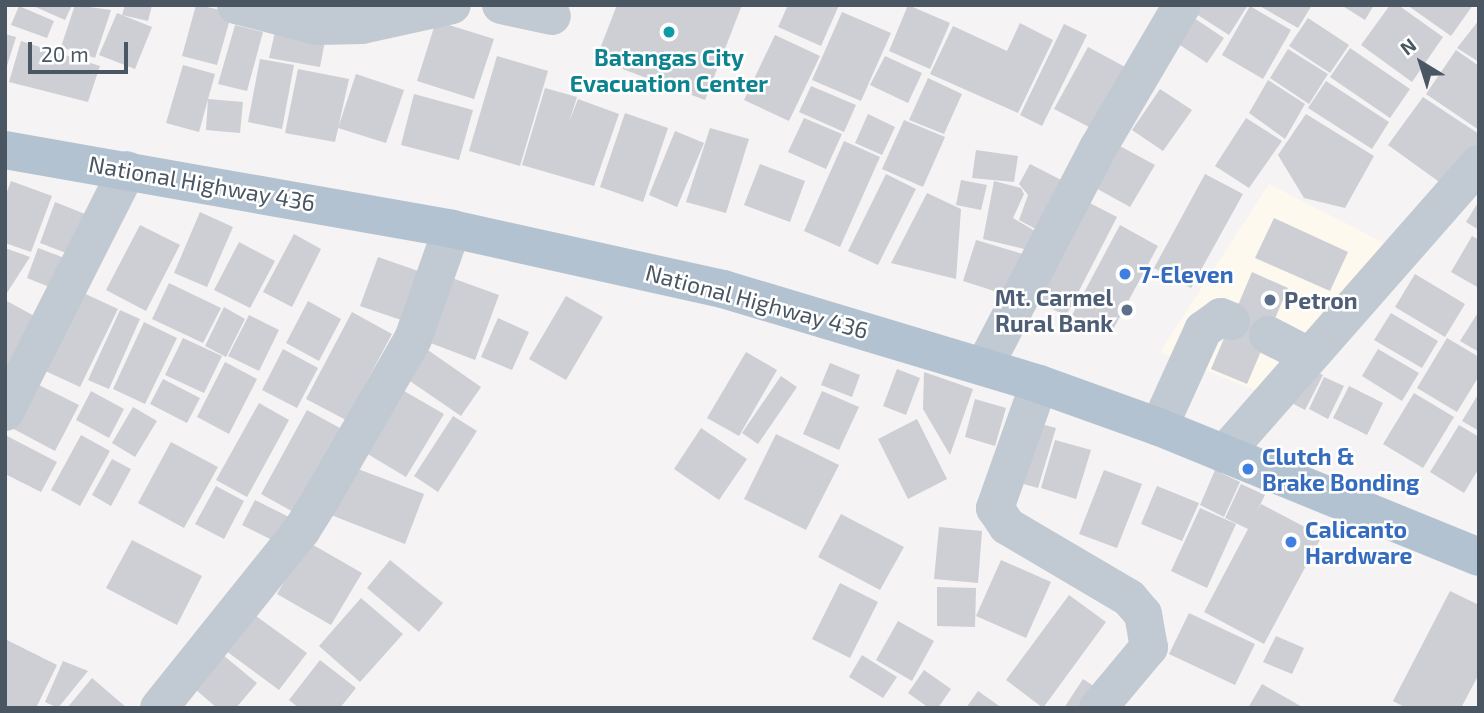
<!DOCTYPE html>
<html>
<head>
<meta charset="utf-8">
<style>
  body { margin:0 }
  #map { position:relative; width:1484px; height:713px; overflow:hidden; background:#f5f3f3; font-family:"Exo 2",sans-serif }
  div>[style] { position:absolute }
  .commercial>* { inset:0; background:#fdf9ef }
  .building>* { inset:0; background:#cdcfd5 }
  .minor>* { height:38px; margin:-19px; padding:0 19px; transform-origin:19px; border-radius:19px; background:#c1cad2 }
  .major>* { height:38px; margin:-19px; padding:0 19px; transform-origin:19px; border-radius:19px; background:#b3c2d1 }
  .dots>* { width:19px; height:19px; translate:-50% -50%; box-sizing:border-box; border:4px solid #fff; border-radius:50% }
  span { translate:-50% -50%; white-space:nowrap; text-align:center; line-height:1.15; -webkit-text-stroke:5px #fff; paint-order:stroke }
  .culture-label { font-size:23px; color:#0d838f; font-weight:700 }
  .street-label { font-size:23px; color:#4a5661 }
  .shop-label { font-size:23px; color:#366cbe; font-weight:700 }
  .left { translate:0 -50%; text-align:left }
  .service-label { font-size:23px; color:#4e5e75; font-weight:700 }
  .right { translate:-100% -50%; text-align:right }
  .frame { position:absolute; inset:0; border:7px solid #4a5661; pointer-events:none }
  .north { position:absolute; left:1386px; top:28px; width:70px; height:70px; -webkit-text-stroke:5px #fff; paint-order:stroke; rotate:322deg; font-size:19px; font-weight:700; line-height:28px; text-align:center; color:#4a5661 }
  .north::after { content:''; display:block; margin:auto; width:24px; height:32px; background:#4a5661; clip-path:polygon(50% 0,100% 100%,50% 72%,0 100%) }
  .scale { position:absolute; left:28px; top:42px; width:100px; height:32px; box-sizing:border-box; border:4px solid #4a5661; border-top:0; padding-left:9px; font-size:21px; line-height:24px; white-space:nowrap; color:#4a5661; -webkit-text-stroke:5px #fff; paint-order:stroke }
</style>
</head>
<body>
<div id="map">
  <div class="commercial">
    <i style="clip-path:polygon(1269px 184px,1394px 248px,1262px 393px,1160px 352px)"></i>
  </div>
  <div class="building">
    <i style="clip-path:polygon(31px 5px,72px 5px,65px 20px)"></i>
    <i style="clip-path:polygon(75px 5px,111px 10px,95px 58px,61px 47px)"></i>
    <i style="clip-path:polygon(125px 5px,152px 5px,148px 21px,122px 15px)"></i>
    <i style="clip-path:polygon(196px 5px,232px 12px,217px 65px,182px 56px)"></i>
    <i style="clip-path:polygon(617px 5px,742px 5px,705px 100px,596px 59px)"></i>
    <i style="clip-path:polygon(788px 5px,839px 5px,821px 46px,778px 27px)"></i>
    <i style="clip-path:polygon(908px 5px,950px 23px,930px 69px,889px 51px)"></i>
    <i style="clip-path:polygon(1193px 5px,1248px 5px,1229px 35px,1190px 10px)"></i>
    <i style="clip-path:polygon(1258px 5px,1312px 5px,1298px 28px)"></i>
    <i style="clip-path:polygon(1341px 5px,1374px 5px,1365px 20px)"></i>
    <i style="clip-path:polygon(1390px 5px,1398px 5px,1443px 37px,1412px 82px,1361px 45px)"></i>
    <i style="clip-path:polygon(1407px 5px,1473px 5px,1451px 36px)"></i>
    <i style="clip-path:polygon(19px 6px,54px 21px,47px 38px,11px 25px)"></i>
    <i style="clip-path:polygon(1250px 6px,1291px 30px,1263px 79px,1222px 55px)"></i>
    <i style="clip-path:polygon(842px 12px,891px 33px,861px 101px,812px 80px)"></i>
    <i style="clip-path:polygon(117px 13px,152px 27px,135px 69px,99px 55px)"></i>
    <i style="clip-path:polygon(1188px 14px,1224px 38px,1207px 63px,1171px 39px)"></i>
    <i style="clip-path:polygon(1308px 18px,1349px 45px,1330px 73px,1289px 46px)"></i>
    <i style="clip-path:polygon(1479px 20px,1479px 62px,1457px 48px)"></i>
    <i style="clip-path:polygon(436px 21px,494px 39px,474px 99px,417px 81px)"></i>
    <i style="clip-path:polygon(1020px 23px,1053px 40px,1018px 113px,930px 74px,953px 26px,1007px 51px)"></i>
    <i style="clip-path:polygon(1064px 24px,1087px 35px,1042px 126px,1020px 115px)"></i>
    <i style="clip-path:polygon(235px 25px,263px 32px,247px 91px,218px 84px)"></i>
    <i style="clip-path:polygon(275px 32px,325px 41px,320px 67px,269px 58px)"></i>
    <i style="clip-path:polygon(5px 34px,16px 37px,6px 69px,5px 69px)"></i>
    <i style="clip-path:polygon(775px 35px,820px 56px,789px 121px,744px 100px)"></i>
    <i style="clip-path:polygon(21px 41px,100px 66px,88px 102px,9px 82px)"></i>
    <i style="clip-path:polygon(1088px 47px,1127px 68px,1095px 130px,1054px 109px)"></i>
    <i style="clip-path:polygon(1350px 48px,1410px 89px,1390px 118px,1330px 77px)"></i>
    <i style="clip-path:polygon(1288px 49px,1328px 74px,1309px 104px,1270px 78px)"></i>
    <i style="clip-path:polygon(1456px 50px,1479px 66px,1479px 130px,1426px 94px)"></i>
    <i style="clip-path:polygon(497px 56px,548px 71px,520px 166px,469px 151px)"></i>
    <i style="clip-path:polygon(885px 56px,922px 73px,908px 103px,870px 85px)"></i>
    <i style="clip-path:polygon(260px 59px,294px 65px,282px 129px,248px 122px)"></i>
    <i style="clip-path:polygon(183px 65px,215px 74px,199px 132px,166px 123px)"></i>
    <i style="clip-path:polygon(298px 69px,349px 79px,335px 142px,285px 133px)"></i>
    <i style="clip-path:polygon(356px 74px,404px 90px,386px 143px,338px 128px)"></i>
    <i style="clip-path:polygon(928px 78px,962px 94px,944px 134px,909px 120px)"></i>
    <i style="clip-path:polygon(1268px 80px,1305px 104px,1285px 139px,1249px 113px)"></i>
    <i style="clip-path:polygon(1326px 81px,1389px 122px,1372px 149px,1308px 108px)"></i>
    <i style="clip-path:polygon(811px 86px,856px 105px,844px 132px,799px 112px)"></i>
    <i style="clip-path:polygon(545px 88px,577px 97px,569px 122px,578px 99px,619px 114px,594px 186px,522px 165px)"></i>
    <i style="clip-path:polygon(1160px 89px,1192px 110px,1163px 151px,1132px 130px)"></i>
    <i style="clip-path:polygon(414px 94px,473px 110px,459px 160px,401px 145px)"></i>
    <i style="clip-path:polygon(1423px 97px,1479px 134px,1479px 155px,1449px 189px,1388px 145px)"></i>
    <i style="clip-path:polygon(208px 99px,243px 102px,240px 133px,206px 130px)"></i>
    <i style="clip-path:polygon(625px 113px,668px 128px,643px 202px,600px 187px)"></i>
    <i style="clip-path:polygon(868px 114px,895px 127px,882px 155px,855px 143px)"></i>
    <i style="clip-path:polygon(1306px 114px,1374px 156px,1345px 208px,1304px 198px,1278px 155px)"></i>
    <i style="clip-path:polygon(804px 118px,842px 134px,826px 169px,788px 152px)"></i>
    <i style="clip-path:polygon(1246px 118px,1282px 141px,1249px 188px,1215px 166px)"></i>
    <i style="clip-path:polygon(904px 120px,945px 137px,923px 187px,882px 169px)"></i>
    <i style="clip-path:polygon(710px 128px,749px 139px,726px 213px,686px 202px)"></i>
    <i style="clip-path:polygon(675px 131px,704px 143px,677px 207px,649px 195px)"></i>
    <i style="clip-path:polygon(844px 141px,880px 157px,840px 247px,804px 231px)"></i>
    <i style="clip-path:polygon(1118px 145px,1155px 165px,1130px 207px,1094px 187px)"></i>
    <i style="clip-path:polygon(976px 150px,1018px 156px,1014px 182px,972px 178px)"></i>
    <i style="clip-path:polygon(760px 164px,805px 181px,790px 222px,744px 205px)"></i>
    <i style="clip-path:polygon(1030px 164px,1069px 184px,1043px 233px,1019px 220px,1028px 195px,1019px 184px)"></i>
    <i style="clip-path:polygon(886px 174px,916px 189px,878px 265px,848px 251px)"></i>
    <i style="clip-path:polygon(1205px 174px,1243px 194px,1191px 288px,1154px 268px)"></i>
    <i style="clip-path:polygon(961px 180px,987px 185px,981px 210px,956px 205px)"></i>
    <i style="clip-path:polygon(11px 181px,52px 196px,31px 252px,5px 243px,5px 197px)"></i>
    <i style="clip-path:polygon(994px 181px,1021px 188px,1024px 194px,1013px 218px,1040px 234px,1032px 251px,983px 239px)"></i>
    <i style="clip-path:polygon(927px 193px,961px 209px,956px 279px,891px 263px)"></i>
    <i style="clip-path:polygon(1080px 198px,1117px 217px,1066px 316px,1029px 297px)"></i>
    <i style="clip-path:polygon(1479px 201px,1479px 230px,1466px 222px)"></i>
    <i style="clip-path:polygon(55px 202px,90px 216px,74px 256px,40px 243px)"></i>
    <i style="clip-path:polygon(200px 212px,233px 227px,207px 287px,174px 273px)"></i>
    <i style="clip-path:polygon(1274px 218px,1348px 252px,1330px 291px,1255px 258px)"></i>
    <i style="clip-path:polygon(140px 225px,180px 245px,146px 311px,106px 290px)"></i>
    <i style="clip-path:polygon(1120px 225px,1158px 246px,1110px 335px,1072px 315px)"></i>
    <i style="clip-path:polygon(294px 234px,321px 249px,292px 307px,263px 292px)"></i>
    <i style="clip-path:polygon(1472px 236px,1479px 240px,1479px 288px,1451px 272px)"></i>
    <i style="clip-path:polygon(976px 240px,1026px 255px,1013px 297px,963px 281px)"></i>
    <i style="clip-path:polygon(239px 242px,275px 261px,250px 308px,214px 290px)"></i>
    <i style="clip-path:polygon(5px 248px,30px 257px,5px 296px)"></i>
    <i style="clip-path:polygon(38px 248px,70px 260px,57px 290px,27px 278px)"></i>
    <i style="clip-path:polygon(378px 257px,421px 272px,404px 321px,360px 306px)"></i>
    <i style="clip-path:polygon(1252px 272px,1288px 288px,1247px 384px,1211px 369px)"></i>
    <i style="clip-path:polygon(1415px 274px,1465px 304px,1445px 337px,1395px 307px)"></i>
    <i style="clip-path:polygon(452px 278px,499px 295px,475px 360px,428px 342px)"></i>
    <i style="clip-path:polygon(169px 283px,221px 308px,203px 343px,152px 319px)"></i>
    <i style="clip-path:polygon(79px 291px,118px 309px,80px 387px,41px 369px)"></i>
    <i style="clip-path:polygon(566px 296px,603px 317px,566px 380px,529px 359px)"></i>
    <i style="clip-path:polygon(5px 300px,38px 318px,5px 373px)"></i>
    <i style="clip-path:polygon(308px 301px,341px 319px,319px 361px,286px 343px)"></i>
    <i style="clip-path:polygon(224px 307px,245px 319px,226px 357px,205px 346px)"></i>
    <i style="clip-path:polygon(120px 310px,140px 319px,109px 389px,88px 380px)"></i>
    <i style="clip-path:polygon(1479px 311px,1479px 352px,1460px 341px)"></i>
    <i style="clip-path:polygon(352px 312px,392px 334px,346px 420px,306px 399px)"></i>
    <i style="clip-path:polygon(1391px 313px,1438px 341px,1422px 368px,1374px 340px)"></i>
    <i style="clip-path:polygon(249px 315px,279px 330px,259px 371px,228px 356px)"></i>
    <i style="clip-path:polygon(498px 318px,529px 332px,512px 370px,481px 357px)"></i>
    <i style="clip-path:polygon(144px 322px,177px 338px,145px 404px,113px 389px)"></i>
    <i style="clip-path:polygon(183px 338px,222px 356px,204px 393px,165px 375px)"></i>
    <i style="clip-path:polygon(1447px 338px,1479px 357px,1479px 376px,1457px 412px,1417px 388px)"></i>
    <i style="clip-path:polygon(425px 348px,481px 387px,461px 416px,404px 377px)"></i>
    <i style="clip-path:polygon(283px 349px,318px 368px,297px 408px,262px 390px)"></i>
    <i style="clip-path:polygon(1378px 349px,1419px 373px,1402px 401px,1362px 376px)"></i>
    <i style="clip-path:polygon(746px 352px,777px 370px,739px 436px,707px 418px)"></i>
    <i style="clip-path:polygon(225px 362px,257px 379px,229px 434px,197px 417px)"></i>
    <i style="clip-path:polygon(830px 363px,860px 375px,852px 397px,821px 385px)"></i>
    <i style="clip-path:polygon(1304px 366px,1323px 375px,1305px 410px,1286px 400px)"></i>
    <i style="clip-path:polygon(897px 369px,920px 378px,906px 415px,883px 406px)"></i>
    <i style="clip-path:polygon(924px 372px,973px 389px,950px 455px,923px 409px)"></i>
    <i style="clip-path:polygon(781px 376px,797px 387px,758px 444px,742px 433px)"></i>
    <i style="clip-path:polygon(1324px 377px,1344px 386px,1328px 419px,1309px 409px)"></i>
    <i style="clip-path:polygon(163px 379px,200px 398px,187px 423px,150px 404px)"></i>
    <i style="clip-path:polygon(31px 381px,79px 405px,55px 451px,8px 426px)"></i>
    <i style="clip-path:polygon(1349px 386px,1383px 403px,1367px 435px,1333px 418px)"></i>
    <i style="clip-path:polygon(91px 391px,124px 409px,109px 438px,76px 420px)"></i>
    <i style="clip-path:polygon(404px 391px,444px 414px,406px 477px,366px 453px)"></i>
    <i style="clip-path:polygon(822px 391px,859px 407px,839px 450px,803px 434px)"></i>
    <i style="clip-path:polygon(1414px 393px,1454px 417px,1423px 468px,1383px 444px)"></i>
    <i style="clip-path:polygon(1479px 393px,1479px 431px,1462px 421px)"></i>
    <i style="clip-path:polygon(975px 399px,1006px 408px,995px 446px,965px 437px)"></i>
    <i style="clip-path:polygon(259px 403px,289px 420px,247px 497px,216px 480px)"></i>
    <i style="clip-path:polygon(133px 407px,157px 421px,135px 457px,112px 443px)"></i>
    <i style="clip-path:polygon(307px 410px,351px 434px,304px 518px,261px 494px)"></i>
    <i style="clip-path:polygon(453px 416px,477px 431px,438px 492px,414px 476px)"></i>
    <i style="clip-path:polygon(917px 419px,947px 479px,908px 499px,878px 439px)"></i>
    <i style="clip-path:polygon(1038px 423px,1056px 428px,1038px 488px,1020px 483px)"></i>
    <i style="clip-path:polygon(1459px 425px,1479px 437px,1479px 468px,1464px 493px,1430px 472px)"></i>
    <i style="clip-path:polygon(701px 428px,747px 459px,719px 500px,674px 469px)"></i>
    <i style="clip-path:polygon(776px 434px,839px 465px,806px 530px,744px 499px)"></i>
    <i style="clip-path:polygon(81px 435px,110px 451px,80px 506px,51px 490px)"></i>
    <i style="clip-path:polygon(7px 436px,57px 462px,41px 492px,5px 474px)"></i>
    <i style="clip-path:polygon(1055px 440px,1091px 450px,1076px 499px,1041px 488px)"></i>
    <i style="clip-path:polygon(171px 442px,218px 467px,184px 528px,138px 503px)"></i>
    <i style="clip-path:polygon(112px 459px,131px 469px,111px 506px,92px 495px)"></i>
    <i style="clip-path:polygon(350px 466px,424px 494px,405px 544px,331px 515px)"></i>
    <i style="clip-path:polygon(1104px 470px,1142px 484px,1117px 548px,1079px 534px)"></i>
    <i style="clip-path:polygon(1215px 470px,1240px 482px,1224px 517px,1200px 505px)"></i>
    <i style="clip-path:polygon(1241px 484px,1265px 495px,1256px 513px,1261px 504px,1322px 536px,1264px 644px,1204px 612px,1248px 529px,1225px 518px)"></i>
    <i style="clip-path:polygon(216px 486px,244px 501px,224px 539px,195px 524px)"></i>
    <i style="clip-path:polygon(1157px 486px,1199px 503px,1182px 541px,1141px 524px)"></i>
    <i style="clip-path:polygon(255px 500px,297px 521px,284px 546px,242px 525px)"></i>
    <i style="clip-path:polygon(1200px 508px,1236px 524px,1207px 588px,1171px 571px)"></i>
    <i style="clip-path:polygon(841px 514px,904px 547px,880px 590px,818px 557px)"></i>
    <i style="clip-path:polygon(939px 527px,982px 531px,978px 583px,934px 579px)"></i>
    <i style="clip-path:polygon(132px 540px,202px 576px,177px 625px,106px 588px)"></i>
    <i style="clip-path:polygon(308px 542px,362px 573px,331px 625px,277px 594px)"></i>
    <i style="clip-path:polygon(390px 560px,443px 603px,419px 632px,367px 588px)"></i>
    <i style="clip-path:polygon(1001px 560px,1051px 582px,1026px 638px,976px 616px)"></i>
    <i style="clip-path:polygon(840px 583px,878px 602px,850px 658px,812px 639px)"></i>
    <i style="clip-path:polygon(937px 587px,976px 588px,975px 627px,937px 626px)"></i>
    <i style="clip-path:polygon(1450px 591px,1479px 605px,1479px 674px,1461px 708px,1406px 708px,1393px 701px)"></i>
    <i style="clip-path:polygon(1069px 595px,1106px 622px,1043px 708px,1006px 680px)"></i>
    <i style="clip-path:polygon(361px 598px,403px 634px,360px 682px,319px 646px)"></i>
    <i style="clip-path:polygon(245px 608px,307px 653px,279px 690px,218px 645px)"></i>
    <i style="clip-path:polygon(1189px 613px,1255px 644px,1235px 685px,1169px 654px)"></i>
    <i style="clip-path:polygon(898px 621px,934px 641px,912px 681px,876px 660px)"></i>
    <i style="clip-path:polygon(1276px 636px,1304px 648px,1292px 674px,1263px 662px)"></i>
    <i style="clip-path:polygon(5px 639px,57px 665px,36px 708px,5px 708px)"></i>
    <i style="clip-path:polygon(223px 655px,257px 683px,236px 708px,217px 708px,195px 689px)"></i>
    <i style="clip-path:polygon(862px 655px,897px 677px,883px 698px,849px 677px)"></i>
    <i style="clip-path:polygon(320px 660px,356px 688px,340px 708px,299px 708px,289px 700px)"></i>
    <i style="clip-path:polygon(63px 661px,88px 671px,58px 708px,45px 702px)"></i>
    <i style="clip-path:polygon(924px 670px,951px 689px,938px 708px,929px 708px,908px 693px)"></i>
    <i style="clip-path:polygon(92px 678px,127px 708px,67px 708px)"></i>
    <i style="clip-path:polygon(1083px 679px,1106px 694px,1097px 708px,1064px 708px)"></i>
    <i style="clip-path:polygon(1262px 684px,1304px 708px,1248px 708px)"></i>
    <i style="clip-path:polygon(978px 691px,1002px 708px,966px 708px)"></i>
  </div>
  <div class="minor">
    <i style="left:236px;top:5px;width:84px;rotate:14.5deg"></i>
    <i style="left:317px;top:26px;width:45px;rotate:-1.3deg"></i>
    <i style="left:362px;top:25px;width:92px;rotate:-12.5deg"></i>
    <i style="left:501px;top:5px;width:52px;rotate:12.2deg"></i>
    <i style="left:1268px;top:335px;width:44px;rotate:27.1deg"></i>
    <i style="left:985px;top:365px;width:245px;rotate:-62.5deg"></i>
    <i style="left:1098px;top:148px;width:166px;rotate:-59.6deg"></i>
    <i style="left:1039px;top:384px;width:132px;rotate:109.5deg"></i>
    <i style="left:995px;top:508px;width:22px;rotate:56deg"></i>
    <i style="left:1007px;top:526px;width:142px;rotate:30.5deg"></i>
    <i style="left:1129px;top:598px;width:21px;rotate:49deg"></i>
    <i style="left:1143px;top:614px;width:34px;rotate:80deg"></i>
    <i style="left:1149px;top:647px;width:80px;rotate:129.9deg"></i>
    <i style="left:5px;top:412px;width:271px;rotate:-63.2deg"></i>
    <i style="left:1159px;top:427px;width:107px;rotate:-65.6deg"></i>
    <i style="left:1203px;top:330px;width:22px;rotate:-36deg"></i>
    <i style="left:1221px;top:317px;width:11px;rotate:22deg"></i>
    <i style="left:1224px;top:454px;width:386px;rotate:-48.7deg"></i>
    <i style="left:159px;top:708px;width:227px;rotate:-51.3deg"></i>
    <i style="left:301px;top:531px;width:40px;rotate:-58deg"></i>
    <i style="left:322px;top:497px;width:182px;rotate:-60.1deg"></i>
    <i style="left:413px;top:339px;width:117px;rotate:-70.5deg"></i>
  </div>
  <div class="major">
    <i style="left:5px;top:150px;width:454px;rotate:10deg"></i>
    <i style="left:452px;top:229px;width:278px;rotate:12.5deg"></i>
    <i style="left:723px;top:289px;width:330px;rotate:16.7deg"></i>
    <i style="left:1039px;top:384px;width:127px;rotate:19.7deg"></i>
    <i style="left:1159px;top:427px;width:345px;rotate:22.1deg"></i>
  </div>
  <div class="dots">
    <i style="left:669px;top:32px;background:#0f9aa8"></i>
    <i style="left:1125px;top:274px;background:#3f7fe0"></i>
    <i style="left:1270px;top:300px;background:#5c6f8a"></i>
    <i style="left:1127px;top:310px;background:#5c6f8a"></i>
    <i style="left:1248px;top:469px;background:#3f7fe0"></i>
    <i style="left:1291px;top:542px;background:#3f7fe0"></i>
  </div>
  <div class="culture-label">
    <span style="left:669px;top:70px">Batangas City<br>Evacuation Center</span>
  </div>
  <div class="street-label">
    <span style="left:202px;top:183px;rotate:10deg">National Highway 436</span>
    <span style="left:757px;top:301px;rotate:15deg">National Highway 436</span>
  </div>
  <div class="shop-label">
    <span class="left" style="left:1139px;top:274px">7-Eleven</span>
    <span class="left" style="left:1262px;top:469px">Clutch &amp;<br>Brake Bonding</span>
    <span class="left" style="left:1305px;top:542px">Calicanto<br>Hardware</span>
  </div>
  <div class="service-label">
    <span class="right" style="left:1113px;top:310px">Mt. Carmel<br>Rural Bank</span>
    <span class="left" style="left:1284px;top:300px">Petron</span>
  </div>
  <div class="frame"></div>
  <div class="north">N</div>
  <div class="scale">20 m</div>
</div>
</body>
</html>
